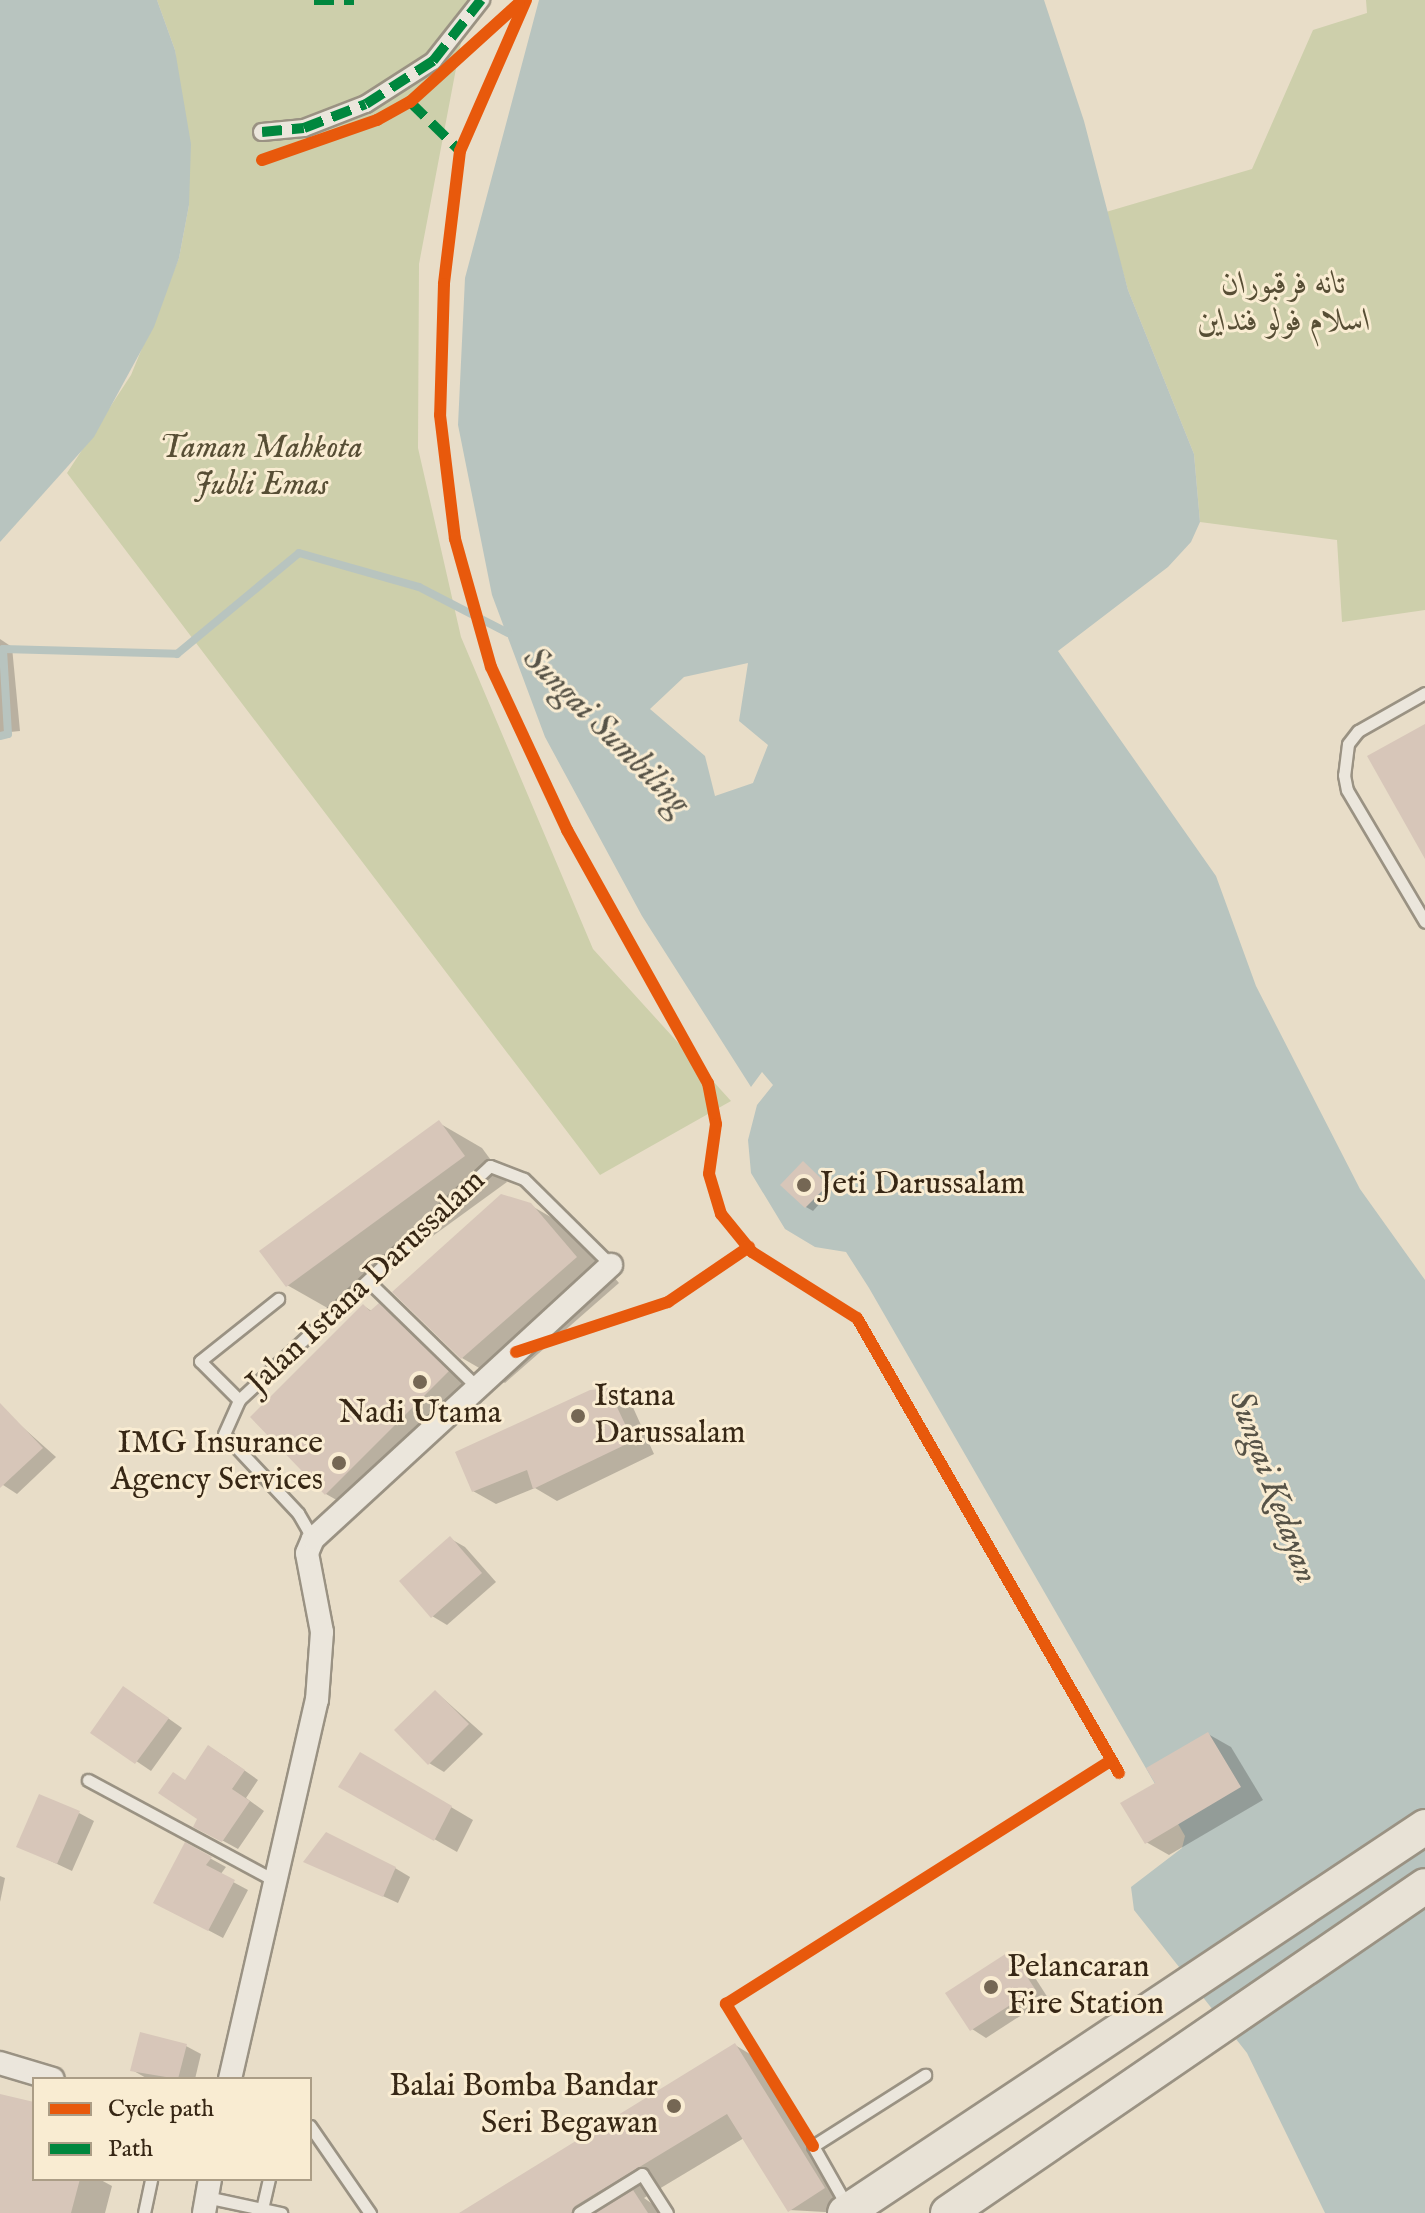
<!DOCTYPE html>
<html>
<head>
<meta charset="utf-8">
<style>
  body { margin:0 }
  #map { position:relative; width:1425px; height:2213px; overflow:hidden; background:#e8ddc8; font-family:"IM FELL English",Amiri,serif }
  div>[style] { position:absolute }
  .green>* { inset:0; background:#cdcfab }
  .water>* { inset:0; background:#b8c4bf }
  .shadow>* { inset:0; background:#0003 }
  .stream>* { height:8px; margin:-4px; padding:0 4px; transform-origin:4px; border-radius:4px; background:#b8c4bf }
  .building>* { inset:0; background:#d7c6b9 }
  .roads { filter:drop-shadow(2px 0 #9a9283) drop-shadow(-2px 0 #9a9283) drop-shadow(0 2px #9a9283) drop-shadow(0 -2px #9a9283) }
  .service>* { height:11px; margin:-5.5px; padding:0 5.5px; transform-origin:5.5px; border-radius:5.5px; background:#ebe6dc }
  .pedestrian>* { height:16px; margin:-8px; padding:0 8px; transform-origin:8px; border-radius:8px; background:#ebe6dc }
  .minor>* { height:22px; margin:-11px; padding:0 11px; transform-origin:11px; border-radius:11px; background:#ebe6dc }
  .primary>* { height:34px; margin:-17px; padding:0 17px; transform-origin:17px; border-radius:17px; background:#e8e2d6 }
  .quiet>* { height:10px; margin-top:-5px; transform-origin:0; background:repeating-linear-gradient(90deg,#00873e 0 20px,transparent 0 30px) }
  .cycleway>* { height:12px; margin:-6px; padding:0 6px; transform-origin:6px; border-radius:6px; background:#e8590c }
  .dots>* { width:22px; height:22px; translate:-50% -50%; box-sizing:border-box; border:4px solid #f9ecd2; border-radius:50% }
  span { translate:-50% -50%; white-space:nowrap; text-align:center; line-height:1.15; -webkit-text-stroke:6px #f9ecd2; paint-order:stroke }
  .park-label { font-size:32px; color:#574e35; font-style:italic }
  .poi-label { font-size:32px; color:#372715 }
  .left { translate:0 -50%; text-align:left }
  .right { translate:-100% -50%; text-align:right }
  .street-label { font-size:32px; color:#372715 }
  .water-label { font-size:34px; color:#575347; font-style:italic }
  .legend { position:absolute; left:32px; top:2077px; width:280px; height:104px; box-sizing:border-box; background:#f9ecd2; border:2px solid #ab9d86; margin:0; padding:10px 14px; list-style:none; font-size:24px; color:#372715 }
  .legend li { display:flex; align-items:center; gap:16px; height:40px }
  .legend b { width:40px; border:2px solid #ab9d86 }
</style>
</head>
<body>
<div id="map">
  <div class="green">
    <i style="clip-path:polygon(157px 0,469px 0,419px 264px,418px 448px,461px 637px,593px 949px,731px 1101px,600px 1175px,67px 473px,131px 375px,179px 258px,189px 205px,175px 50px)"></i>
    <i style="clip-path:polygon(1366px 0,1425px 0,1425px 610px,1342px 622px,1337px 540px,1200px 522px,1194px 454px,1128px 290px,1106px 212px,1252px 169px,1313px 30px,1367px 13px)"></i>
  </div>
  <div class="water">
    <i style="clip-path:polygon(0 0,157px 0,175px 50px,191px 144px,189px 205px,179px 258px,154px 327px,94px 437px,0 542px)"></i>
    <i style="clip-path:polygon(evenodd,539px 0,1044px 0,1084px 121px,1128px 290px,1194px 454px,1200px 522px,1191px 542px,1168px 567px,1058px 651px,1216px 876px,1256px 986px,1360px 1189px,1425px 1280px,1425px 2213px,1325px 2213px,1247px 2053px,1134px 1910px,1131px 1887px,1182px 1848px,1185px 1836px,869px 1288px,846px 1252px,815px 1247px,785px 1229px,751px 1173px,748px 1140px,757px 1105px,773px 1085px,762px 1072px,751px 1087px,642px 916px,545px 737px,492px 595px,458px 425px,465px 278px,539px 0,748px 663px,739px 721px,768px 745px,753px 783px,715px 796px,705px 756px,650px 709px,684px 677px,748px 663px)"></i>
  </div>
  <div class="shadow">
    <i style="clip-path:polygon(0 639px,12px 647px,20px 731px,0 733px)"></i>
    <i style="clip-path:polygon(439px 1123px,482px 1148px,507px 1182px,331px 1310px,287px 1285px)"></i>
    <i style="clip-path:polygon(803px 1163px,833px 1189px,813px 1211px,806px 1207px)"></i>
    <i style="clip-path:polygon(530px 1205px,575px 1231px,619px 1283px,505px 1383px,462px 1358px)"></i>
    <i style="clip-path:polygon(364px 1306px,373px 1312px,379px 1306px,409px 1323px,477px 1389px,356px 1511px,326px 1494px,253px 1417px)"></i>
    <i style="clip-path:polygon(608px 1390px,631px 1403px,654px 1454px,557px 1501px,535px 1488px,496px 1504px,473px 1491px)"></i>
    <i style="clip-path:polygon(9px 1415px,56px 1457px,17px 1494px,0 1483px,0 1424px)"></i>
    <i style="clip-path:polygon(451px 1539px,465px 1547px,496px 1582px,447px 1625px,432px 1616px)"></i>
    <i style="clip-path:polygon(436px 1692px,483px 1734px,444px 1772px,429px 1763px)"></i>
    <i style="clip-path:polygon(138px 1697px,182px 1728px,151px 1771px,93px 1732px)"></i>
    <i style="clip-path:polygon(1208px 1734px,1231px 1747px,1263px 1800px,1169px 1855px,1146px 1842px,1158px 1784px)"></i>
    <i style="clip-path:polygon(361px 1754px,473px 1820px,457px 1852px,341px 1786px)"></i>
    <i style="clip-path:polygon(224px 1756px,258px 1780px,246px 1798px,264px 1811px,238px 1849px,196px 1826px,200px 1819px,186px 1782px)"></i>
    <i style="clip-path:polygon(79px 1813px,94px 1821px,72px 1871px,19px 1846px)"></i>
    <i style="clip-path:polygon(186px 1845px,226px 1867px,220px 1875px,248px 1890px,223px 1938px,170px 1910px)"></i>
    <i style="clip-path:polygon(306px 1861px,395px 1868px,410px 1877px,398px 1903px)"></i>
    <i style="clip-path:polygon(0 1876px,5px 1878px,0 1902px)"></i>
    <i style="clip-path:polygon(1010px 1954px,1025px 1962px,1048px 1998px,986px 2038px,972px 2029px)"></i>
    <i style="clip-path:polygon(735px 2045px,765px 2063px,854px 2206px,843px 2213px,789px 2210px,744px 2138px,644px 2198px,665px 2213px,484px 2213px)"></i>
    <i style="clip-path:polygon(186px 2046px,201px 2054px,195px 2079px,148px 2079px,132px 2070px)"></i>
    <i style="clip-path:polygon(0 2096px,34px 2104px,34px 2179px,99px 2179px,112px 2186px,105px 2213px,0 2213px)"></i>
  </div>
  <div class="stream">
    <i style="left:0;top:736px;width:8px;rotate:-14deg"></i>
    <i style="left:8px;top:734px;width:85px;rotate:-93.4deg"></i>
    <i style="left:3px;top:649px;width:174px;rotate:1.6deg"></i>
    <i style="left:177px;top:654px;width:158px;rotate:-39.6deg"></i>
    <i style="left:299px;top:553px;width:125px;rotate:15.8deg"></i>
    <i style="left:419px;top:587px;width:100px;rotate:27.3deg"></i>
  </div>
  <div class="building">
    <i style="clip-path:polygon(1425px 724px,1425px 859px,1367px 756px)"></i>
    <i style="clip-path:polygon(439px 1120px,465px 1156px,286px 1287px,259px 1251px)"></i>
    <i style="clip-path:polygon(803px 1161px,828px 1185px,805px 1208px,780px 1185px)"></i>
    <i style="clip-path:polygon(501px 1194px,531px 1203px,577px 1257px,461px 1359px,392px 1292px)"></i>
    <i style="clip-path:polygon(379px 1303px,449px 1371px,325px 1495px,250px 1417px,363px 1304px,370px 1311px)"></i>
    <i style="clip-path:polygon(608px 1388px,633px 1441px,533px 1489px,527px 1470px,472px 1492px,455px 1452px,590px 1390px)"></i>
    <i style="clip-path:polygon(0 1403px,43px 1448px,0 1488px)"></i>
    <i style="clip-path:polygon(450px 1536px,482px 1573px,431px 1618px,399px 1581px)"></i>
    <i style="clip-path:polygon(123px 1686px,169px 1718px,135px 1764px,90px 1733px)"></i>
    <i style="clip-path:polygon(435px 1690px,469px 1724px,428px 1765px,394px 1730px)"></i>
    <i style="clip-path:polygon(1208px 1732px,1241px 1787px,1145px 1844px,1120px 1803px,1155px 1783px,1146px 1768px)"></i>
    <i style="clip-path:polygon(208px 1745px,245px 1770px,232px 1789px,250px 1801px,222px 1842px,193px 1827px,197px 1819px,158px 1793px,173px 1772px,185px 1780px)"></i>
    <i style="clip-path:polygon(360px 1752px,452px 1806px,434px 1841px,338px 1787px)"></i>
    <i style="clip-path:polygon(39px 1794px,80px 1811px,57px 1864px,16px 1847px)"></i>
    <i style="clip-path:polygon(326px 1832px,396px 1867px,383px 1897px,303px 1862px)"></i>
    <i style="clip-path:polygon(185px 1842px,212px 1857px,206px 1865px,235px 1880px,208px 1931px,153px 1903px)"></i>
    <i style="clip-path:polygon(1010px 1951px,1035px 1989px,970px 2031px,945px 1993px)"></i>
    <i style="clip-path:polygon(140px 2032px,187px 2044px,178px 2079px,130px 2071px)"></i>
    <i style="clip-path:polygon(735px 2043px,825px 2188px,788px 2212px,727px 2114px,575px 2206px,571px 2213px,459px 2213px)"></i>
    <i style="clip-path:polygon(0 2094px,34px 2102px,34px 2179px,80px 2179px,71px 2213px,0 2213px)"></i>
    <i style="clip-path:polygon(633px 2190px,648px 2213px,595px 2213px)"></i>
  </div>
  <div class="roads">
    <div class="service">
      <i style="left:1425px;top:693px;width:77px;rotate:150.4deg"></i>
      <i style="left:1358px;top:731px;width:16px;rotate:128deg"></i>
      <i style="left:1348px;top:744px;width:31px;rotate:97deg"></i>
      <i style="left:1344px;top:775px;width:15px;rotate:79deg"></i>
      <i style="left:1347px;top:790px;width:153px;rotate:59.4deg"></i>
      <i style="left:368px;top:1281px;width:153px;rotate:44.2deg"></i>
      <i style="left:239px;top:1400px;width:55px;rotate:-135deg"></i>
      <i style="left:200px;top:1361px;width:100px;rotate:-38.5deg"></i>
      <i style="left:313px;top:1539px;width:30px;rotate:-120deg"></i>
      <i style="left:298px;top:1513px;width:108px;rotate:-133.1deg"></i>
      <i style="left:224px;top:1434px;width:37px;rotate:-66deg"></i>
      <i style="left:239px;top:1400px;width:343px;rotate:-43deg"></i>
      <i style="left:490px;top:1166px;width:36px;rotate:21deg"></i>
      <i style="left:524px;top:1179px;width:122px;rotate:44.7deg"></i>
      <i style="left:88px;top:1780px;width:211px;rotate:28.3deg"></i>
      <i style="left:310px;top:2126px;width:106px;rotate:55.4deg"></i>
      <i style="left:206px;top:2197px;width:77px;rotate:12deg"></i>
      <i style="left:847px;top:2206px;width:69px;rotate:-119.5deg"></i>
      <i style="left:813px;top:2146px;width:133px;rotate:-32.4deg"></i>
      <i style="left:262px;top:2209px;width:31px;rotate:-77deg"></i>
      <i style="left:144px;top:2213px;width:35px;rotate:-78deg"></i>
      <i style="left:579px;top:2213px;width:74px;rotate:-31.8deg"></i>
      <i style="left:642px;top:2174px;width:46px;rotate:57.3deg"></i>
    </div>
    <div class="pedestrian">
      <i style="left:262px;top:132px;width:42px;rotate:-5.4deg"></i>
      <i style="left:304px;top:128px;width:66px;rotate:-21.2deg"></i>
      <i style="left:366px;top:104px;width:80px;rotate:-32.7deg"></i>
      <i style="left:433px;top:61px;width:78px;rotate:-51.8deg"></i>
    </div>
    <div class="minor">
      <i style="left:0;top:2063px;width:55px;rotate:16.8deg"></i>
      <i style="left:230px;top:2079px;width:389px;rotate:-77.1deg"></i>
      <i style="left:317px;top:1700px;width:68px;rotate:-85.8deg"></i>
      <i style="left:322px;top:1632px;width:80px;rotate:-100.8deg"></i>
      <i style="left:307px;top:1553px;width:15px;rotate:-67deg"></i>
      <i style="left:313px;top:1539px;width:405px;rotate:-42.6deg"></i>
      <i style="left:204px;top:2213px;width:35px;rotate:-80deg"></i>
    </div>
    <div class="primary">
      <i style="left:845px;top:2213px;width:697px;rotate:-33.64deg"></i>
      <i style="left:948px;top:2213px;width:578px;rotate:-34.43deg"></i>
    </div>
  </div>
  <div class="quiet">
    <i style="left:314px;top:0;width:40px"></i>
    <i style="left:410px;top:102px;width:70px;rotate:44.4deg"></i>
    <i style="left:262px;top:132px;width:42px;rotate:-5.4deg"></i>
    <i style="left:304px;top:128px;width:66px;rotate:-21.2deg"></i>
    <i style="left:366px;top:104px;width:80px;rotate:-32.7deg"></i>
    <i style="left:433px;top:61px;width:78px;rotate:-51.8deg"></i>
  </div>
  <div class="cycleway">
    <i style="left:526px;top:0;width:165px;rotate:113.6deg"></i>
    <i style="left:460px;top:151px;width:134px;rotate:96.9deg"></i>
    <i style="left:444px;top:284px;width:131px;rotate:91.7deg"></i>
    <i style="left:440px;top:415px;width:125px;rotate:83.1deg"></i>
    <i style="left:455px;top:539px;width:133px;rotate:74.3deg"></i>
    <i style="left:491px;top:667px;width:180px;rotate:65deg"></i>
    <i style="left:567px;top:830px;width:290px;rotate:60.9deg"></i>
    <i style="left:708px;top:1083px;width:42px;rotate:79deg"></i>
    <i style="left:716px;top:1124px;width:50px;rotate:98deg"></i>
    <i style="left:709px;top:1174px;width:42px;rotate:73.3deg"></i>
    <i style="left:721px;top:1214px;width:49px;rotate:50.8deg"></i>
    <i style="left:752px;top:1252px;width:124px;rotate:32.2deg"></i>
    <i style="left:857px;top:1318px;width:525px;rotate:60.07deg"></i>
    <i style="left:262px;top:160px;width:122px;rotate:-19.2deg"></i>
    <i style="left:377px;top:120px;width:38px;rotate:-29deg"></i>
    <i style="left:410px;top:102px;width:147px;rotate:-42.2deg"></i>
    <i style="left:516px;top:1352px;width:160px;rotate:-18.2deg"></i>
    <i style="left:668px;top:1302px;width:98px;rotate:-34.2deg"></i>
    <i style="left:813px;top:2146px;width:167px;rotate:-121.5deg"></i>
    <i style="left:726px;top:2004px;width:453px;rotate:-32.3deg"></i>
  </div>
  <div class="dots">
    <i style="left:804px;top:1185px;background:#756754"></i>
    <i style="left:420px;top:1382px;background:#756754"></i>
    <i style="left:578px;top:1416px;background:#756754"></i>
    <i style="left:339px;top:1463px;background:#756754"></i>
    <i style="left:991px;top:1987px;background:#756754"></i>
    <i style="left:674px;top:2106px;background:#756754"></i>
  </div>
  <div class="park-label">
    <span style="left:1284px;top:304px">تانه فرقبوران<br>اسلام فولو فنداين</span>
    <span style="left:261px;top:468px">Taman Mahkota<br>Jubli Emas</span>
  </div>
  <div class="poi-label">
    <span class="left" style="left:820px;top:1185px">Jeti Darussalam</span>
    <span class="left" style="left:594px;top:1416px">Istana<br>Darussalam</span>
    <span style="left:420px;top:1414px">Nadi Utama</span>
    <span class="right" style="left:323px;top:1463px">IMG Insurance<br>Agency Services</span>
    <span class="left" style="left:1007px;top:1987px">Pelancaran<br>Fire Station</span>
    <span class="right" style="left:658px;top:2106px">Balai Bomba Bandar<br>Seri Begawan</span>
  </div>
  <div class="street-label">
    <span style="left:367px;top:1283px;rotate:-43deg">Jalan Istana Darussalam</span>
  </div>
  <div class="water-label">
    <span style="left:606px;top:731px;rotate:45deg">Sungai Sumbiling</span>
    <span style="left:1273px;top:1487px;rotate:70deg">Sungai Kedayan</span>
  </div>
  <ul class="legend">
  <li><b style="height:10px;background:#e8590c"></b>Cycle path</li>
  <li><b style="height:10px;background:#00873e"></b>Path</li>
  </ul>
</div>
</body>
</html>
